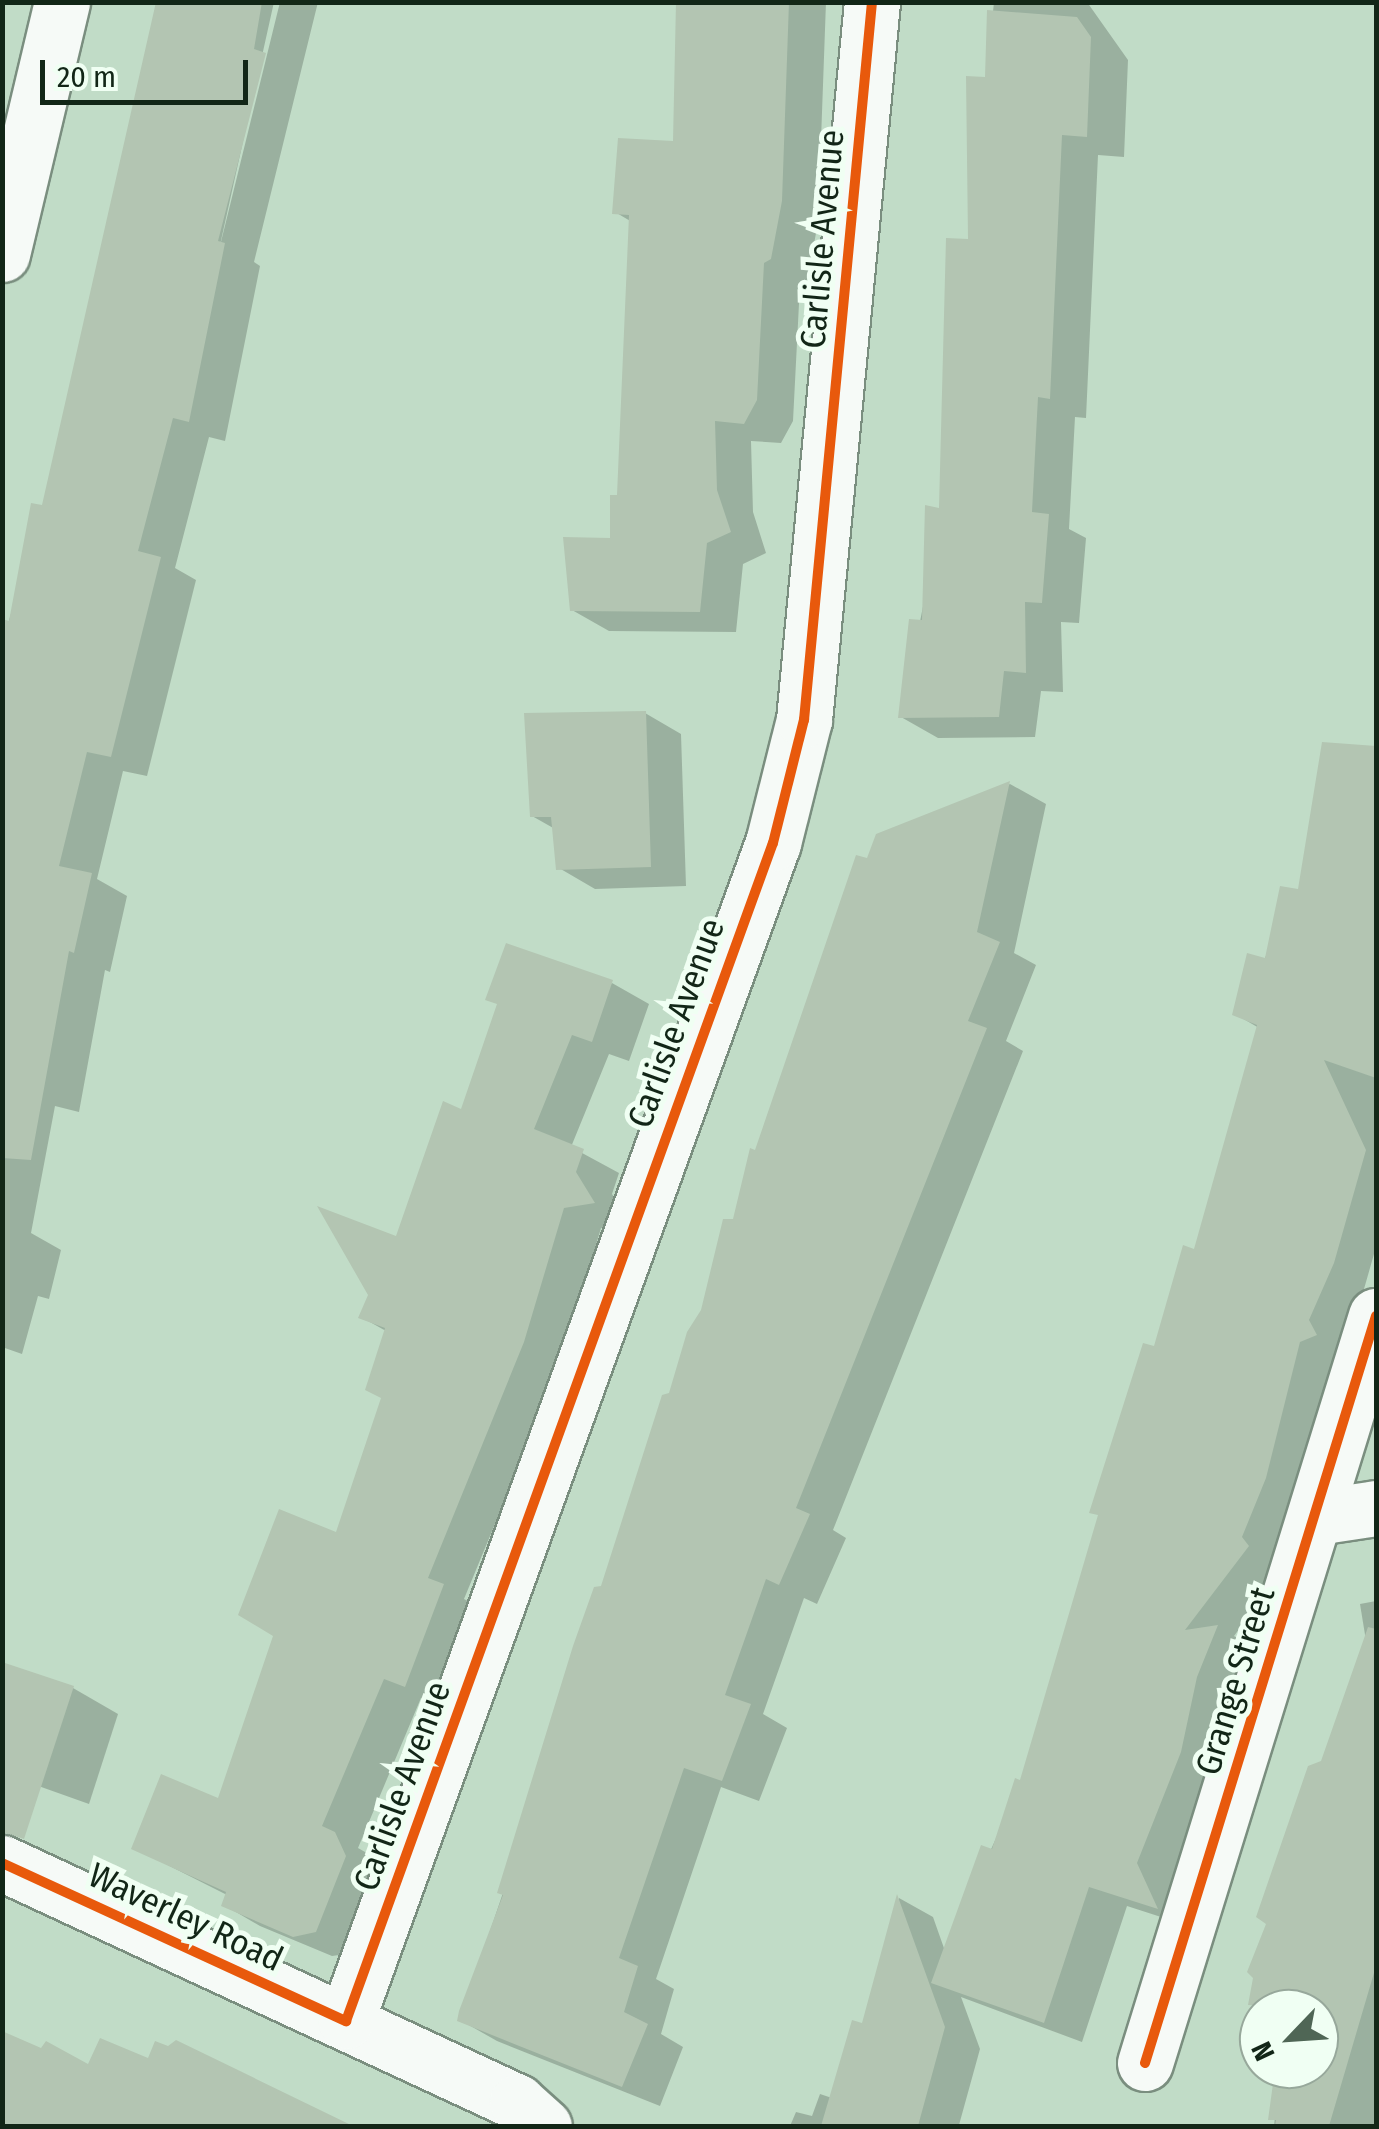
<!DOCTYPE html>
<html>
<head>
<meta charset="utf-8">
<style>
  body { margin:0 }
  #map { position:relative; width:1379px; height:2129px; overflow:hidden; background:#c1dcc7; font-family:"Fira Sans Condensed",sans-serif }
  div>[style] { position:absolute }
  .shadow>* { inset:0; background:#0003 }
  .building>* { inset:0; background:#b3c5b2 }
  .roads { filter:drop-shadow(2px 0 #7a8e7f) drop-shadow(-2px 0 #7a8e7f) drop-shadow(0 2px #7a8e7f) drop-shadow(0 -2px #7a8e7f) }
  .street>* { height:55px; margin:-27.5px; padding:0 27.5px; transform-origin:27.5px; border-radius:27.5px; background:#f6faf7 }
  .cycleway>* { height:10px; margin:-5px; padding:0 5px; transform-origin:5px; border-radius:5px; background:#e8590c }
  span { translate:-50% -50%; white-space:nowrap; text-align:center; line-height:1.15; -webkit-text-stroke:10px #f0fff3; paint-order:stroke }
  .street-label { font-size:35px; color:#122617 }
  .frame { position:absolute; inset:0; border:5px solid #122617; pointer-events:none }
  .north { position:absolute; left:1239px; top:1989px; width:100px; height:100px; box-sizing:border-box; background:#f0fff3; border:2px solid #97a89b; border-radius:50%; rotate:245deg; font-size:28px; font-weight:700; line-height:40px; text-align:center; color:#122617 }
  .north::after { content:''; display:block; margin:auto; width:35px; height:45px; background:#4f6655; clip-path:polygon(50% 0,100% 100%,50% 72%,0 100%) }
  .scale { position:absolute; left:40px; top:60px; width:208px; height:45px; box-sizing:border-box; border:5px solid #122617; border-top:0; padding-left:12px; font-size:30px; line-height:35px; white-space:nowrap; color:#122617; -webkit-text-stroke:8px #f0fff3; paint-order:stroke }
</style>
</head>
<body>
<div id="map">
  <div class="shadow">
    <i style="clip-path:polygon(173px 2px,274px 2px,218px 254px,280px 2px,318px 2px,254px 262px,260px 266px,225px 441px,209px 437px,175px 568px,196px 580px,147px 776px,123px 771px,97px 879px,127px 896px,110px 972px,105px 970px,79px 1112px,55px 1106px,31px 1233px,61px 1250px,49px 1299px,38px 1296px,22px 1354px,2px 1347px,2px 643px,44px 507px)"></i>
    <i style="clip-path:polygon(679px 2px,826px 2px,818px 223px,807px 280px,800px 284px,793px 421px,781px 443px,751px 441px,753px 512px,766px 553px,743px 564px,736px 632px,609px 631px,572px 610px,612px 541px,620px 498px,632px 222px,615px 212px,675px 144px)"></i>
    <i style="clip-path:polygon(994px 2px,1087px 2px,1128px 60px,1124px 157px,1098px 155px,1086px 418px,1075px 417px,1069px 529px,1086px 538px,1079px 623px,1061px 622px,1063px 692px,1041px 691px,1035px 737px,938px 738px,901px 717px,942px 511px)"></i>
    <i style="clip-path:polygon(645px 713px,681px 734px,686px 886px,595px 889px,559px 868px,555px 829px,532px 816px)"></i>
    <i style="clip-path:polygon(1324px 744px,1376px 749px,1376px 1247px,1284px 1569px,1234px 1636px,1254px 1648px,1192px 1927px,1127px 1906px,1082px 2042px,961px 1997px,980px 2049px,959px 2125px,790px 2126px,796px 2112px,812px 2116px,820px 2094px,832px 2098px,864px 2026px,899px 1898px,933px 1917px,945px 1951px,1021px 1783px,1155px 1349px,1195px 1252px,1259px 1028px,1235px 1014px,1300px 892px)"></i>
    <i style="clip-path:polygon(1010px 784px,1046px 804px,1014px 953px,1036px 965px,1006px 1041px,1023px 1051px,833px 1530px,846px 1538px,817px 1604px,804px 1598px,763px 1714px,787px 1728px,759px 1801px,721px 1787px,656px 1979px,674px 1989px,661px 2034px,683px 2047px,660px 2106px,497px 2041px,460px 2020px,671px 1395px,878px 835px)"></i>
    <i style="clip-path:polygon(612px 983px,649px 1004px,629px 1061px,609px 1054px,571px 1147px,619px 1173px,612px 1194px,630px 1223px,601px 1228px,561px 1364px,464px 1599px,479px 1607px,442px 1706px,421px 1698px,358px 1848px,372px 1856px,382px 1878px,353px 1953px,332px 1956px,260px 1926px,224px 1905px,227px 1895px,134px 1848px,219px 1801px,338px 1536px,384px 1398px,386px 1331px,361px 1317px,463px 1112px)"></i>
    <i style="clip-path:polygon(1376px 1601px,1376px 1702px,1360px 1604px)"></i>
    <i style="clip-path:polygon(73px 1688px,118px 1714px,89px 1804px,16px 1778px)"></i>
    <i style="clip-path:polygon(1336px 1725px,1376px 1736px,1376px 2126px,1274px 2126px,1280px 2069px,1319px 2069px,1319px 2009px,1250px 2003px)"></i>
    <i style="clip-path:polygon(2px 2034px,89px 2067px,149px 2061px,176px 2042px,349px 2126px,2px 2126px)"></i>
  </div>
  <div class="building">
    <i style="clip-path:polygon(156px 2px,262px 2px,254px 49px,266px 53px,218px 241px,225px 243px,189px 422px,173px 418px,138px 551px,161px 557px,111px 757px,87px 752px,59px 866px,92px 873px,74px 953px,69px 951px,31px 1160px,2px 1158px,2px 619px,9px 621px,31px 503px,42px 505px)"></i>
    <i style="clip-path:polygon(676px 2px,789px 2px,782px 201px,771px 259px,764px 263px,757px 400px,744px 424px,715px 421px,717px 490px,731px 532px,707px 543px,700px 612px,570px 611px,563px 537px,610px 538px,610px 495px,617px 495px,629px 215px,612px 214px,618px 138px,673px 141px)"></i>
    <i style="clip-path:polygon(987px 10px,1077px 17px,1091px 37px,1087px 137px,1062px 135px,1050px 399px,1038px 397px,1032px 512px,1049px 514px,1042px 603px,1025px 602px,1026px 673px,1004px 671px,999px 717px,898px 718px,909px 619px,922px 620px,925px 505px,939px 508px,946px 238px,968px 239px,966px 76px,985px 77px)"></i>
    <i style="clip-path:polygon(646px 711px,651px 867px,556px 870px,551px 817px,530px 817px,524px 713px)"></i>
    <i style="clip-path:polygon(1322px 742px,1376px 746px,1376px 1078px,1324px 1060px,1366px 1150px,1334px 1263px,1309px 1320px,1317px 1335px,1300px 1342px,1266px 1478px,1242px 1537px,1249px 1546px,1185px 1630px,1218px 1625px,1197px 1677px,1181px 1752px,1137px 1863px,1158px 1909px,1089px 1887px,1044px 2023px,931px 1983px,981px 1845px,992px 1849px,1015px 1778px,1020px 1780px,1098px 1515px,1089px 1513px,1143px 1343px,1154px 1346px,1183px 1245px,1194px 1249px,1257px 1025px,1232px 1015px,1247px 953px,1265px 958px,1280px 886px,1298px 889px)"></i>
    <i style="clip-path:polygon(1010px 781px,977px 932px,1000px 942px,968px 1021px,987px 1028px,796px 1508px,810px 1514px,779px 1585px,766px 1579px,725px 1695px,751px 1704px,722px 1781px,684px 1768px,619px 1958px,638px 1966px,624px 2012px,648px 2024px,622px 2087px,457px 2021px,459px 2011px,503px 1895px,497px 1893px,573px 1646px,594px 1587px,601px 1586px,662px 1395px,669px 1393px,687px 1332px,701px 1310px,723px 1219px,733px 1219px,750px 1148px,755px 1150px,856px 855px,867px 858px,876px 834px)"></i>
    <i style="clip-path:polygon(506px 943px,613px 980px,592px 1042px,572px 1035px,534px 1129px,584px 1149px,576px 1172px,595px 1203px,564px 1208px,524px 1342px,428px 1578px,444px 1584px,405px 1687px,384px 1679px,322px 1826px,335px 1832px,346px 1856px,316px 1932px,293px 1937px,221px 1906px,226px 1892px,131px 1849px,161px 1774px,218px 1798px,273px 1636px,238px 1615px,279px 1509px,336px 1532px,381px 1398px,365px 1390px,385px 1328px,358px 1318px,368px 1295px,317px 1206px,396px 1236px,443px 1101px,461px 1109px,497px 1004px,485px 1000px)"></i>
    <i style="clip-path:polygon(1368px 1627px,1376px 1629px,1376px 1966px,1329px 2126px,1275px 2126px,1276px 2120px,1268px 2120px,1275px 2069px,1319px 2069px,1319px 2009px,1248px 2005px,1253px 1978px,1247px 1972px,1266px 1924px,1256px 1917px,1308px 1766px,1321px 1761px)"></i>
    <i style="clip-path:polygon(2px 1662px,74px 1686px,24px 1839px,2px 1832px)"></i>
    <i style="clip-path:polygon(897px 1894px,945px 2027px,918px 2126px,821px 2126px,852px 2020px,862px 2023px)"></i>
    <i style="clip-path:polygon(2px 2031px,41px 2048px,46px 2041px,88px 2064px,100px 2038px,148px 2058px,155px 2041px,168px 2046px,176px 2040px,353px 2126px,2px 2126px)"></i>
  </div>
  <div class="roads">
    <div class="street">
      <i style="left:2px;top:254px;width:259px;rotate:-76.6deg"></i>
      <i style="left:1316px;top:1517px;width:61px;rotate:-8.5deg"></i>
      <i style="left:2px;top:1863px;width:568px;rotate:24.89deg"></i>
      <i style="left:517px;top:2102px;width:36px;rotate:42deg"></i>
      <i style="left:346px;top:2021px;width:1253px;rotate:-70.08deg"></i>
      <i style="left:773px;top:843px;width:127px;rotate:-75.9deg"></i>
      <i style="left:804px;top:720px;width:721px;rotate:-84.59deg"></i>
      <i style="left:1145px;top:2063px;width:782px;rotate:-72.82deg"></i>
    </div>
  </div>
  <div class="cycleway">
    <i style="left:2px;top:1863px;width:379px;rotate:24.7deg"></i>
    <i style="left:346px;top:2021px;width:1253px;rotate:-70.08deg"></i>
    <i style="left:773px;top:843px;width:127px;rotate:-75.9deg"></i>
    <i style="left:804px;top:720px;width:721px;rotate:-84.59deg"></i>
    <i style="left:1145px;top:2063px;width:782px;rotate:-72.82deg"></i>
  </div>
  <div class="street-label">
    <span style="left:822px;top:239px;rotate:-85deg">Carlisle Avenue</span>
    <span style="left:676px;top:1023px;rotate:-70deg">Carlisle Avenue</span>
    <span style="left:1235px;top:1681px;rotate:-73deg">Grange Street</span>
    <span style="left:402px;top:1786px;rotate:-70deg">Carlisle Avenue</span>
    <span style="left:186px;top:1917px;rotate:25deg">Waverley Road</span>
  </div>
  <div class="frame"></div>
  <div class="north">N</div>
  <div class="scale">20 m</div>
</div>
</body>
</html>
